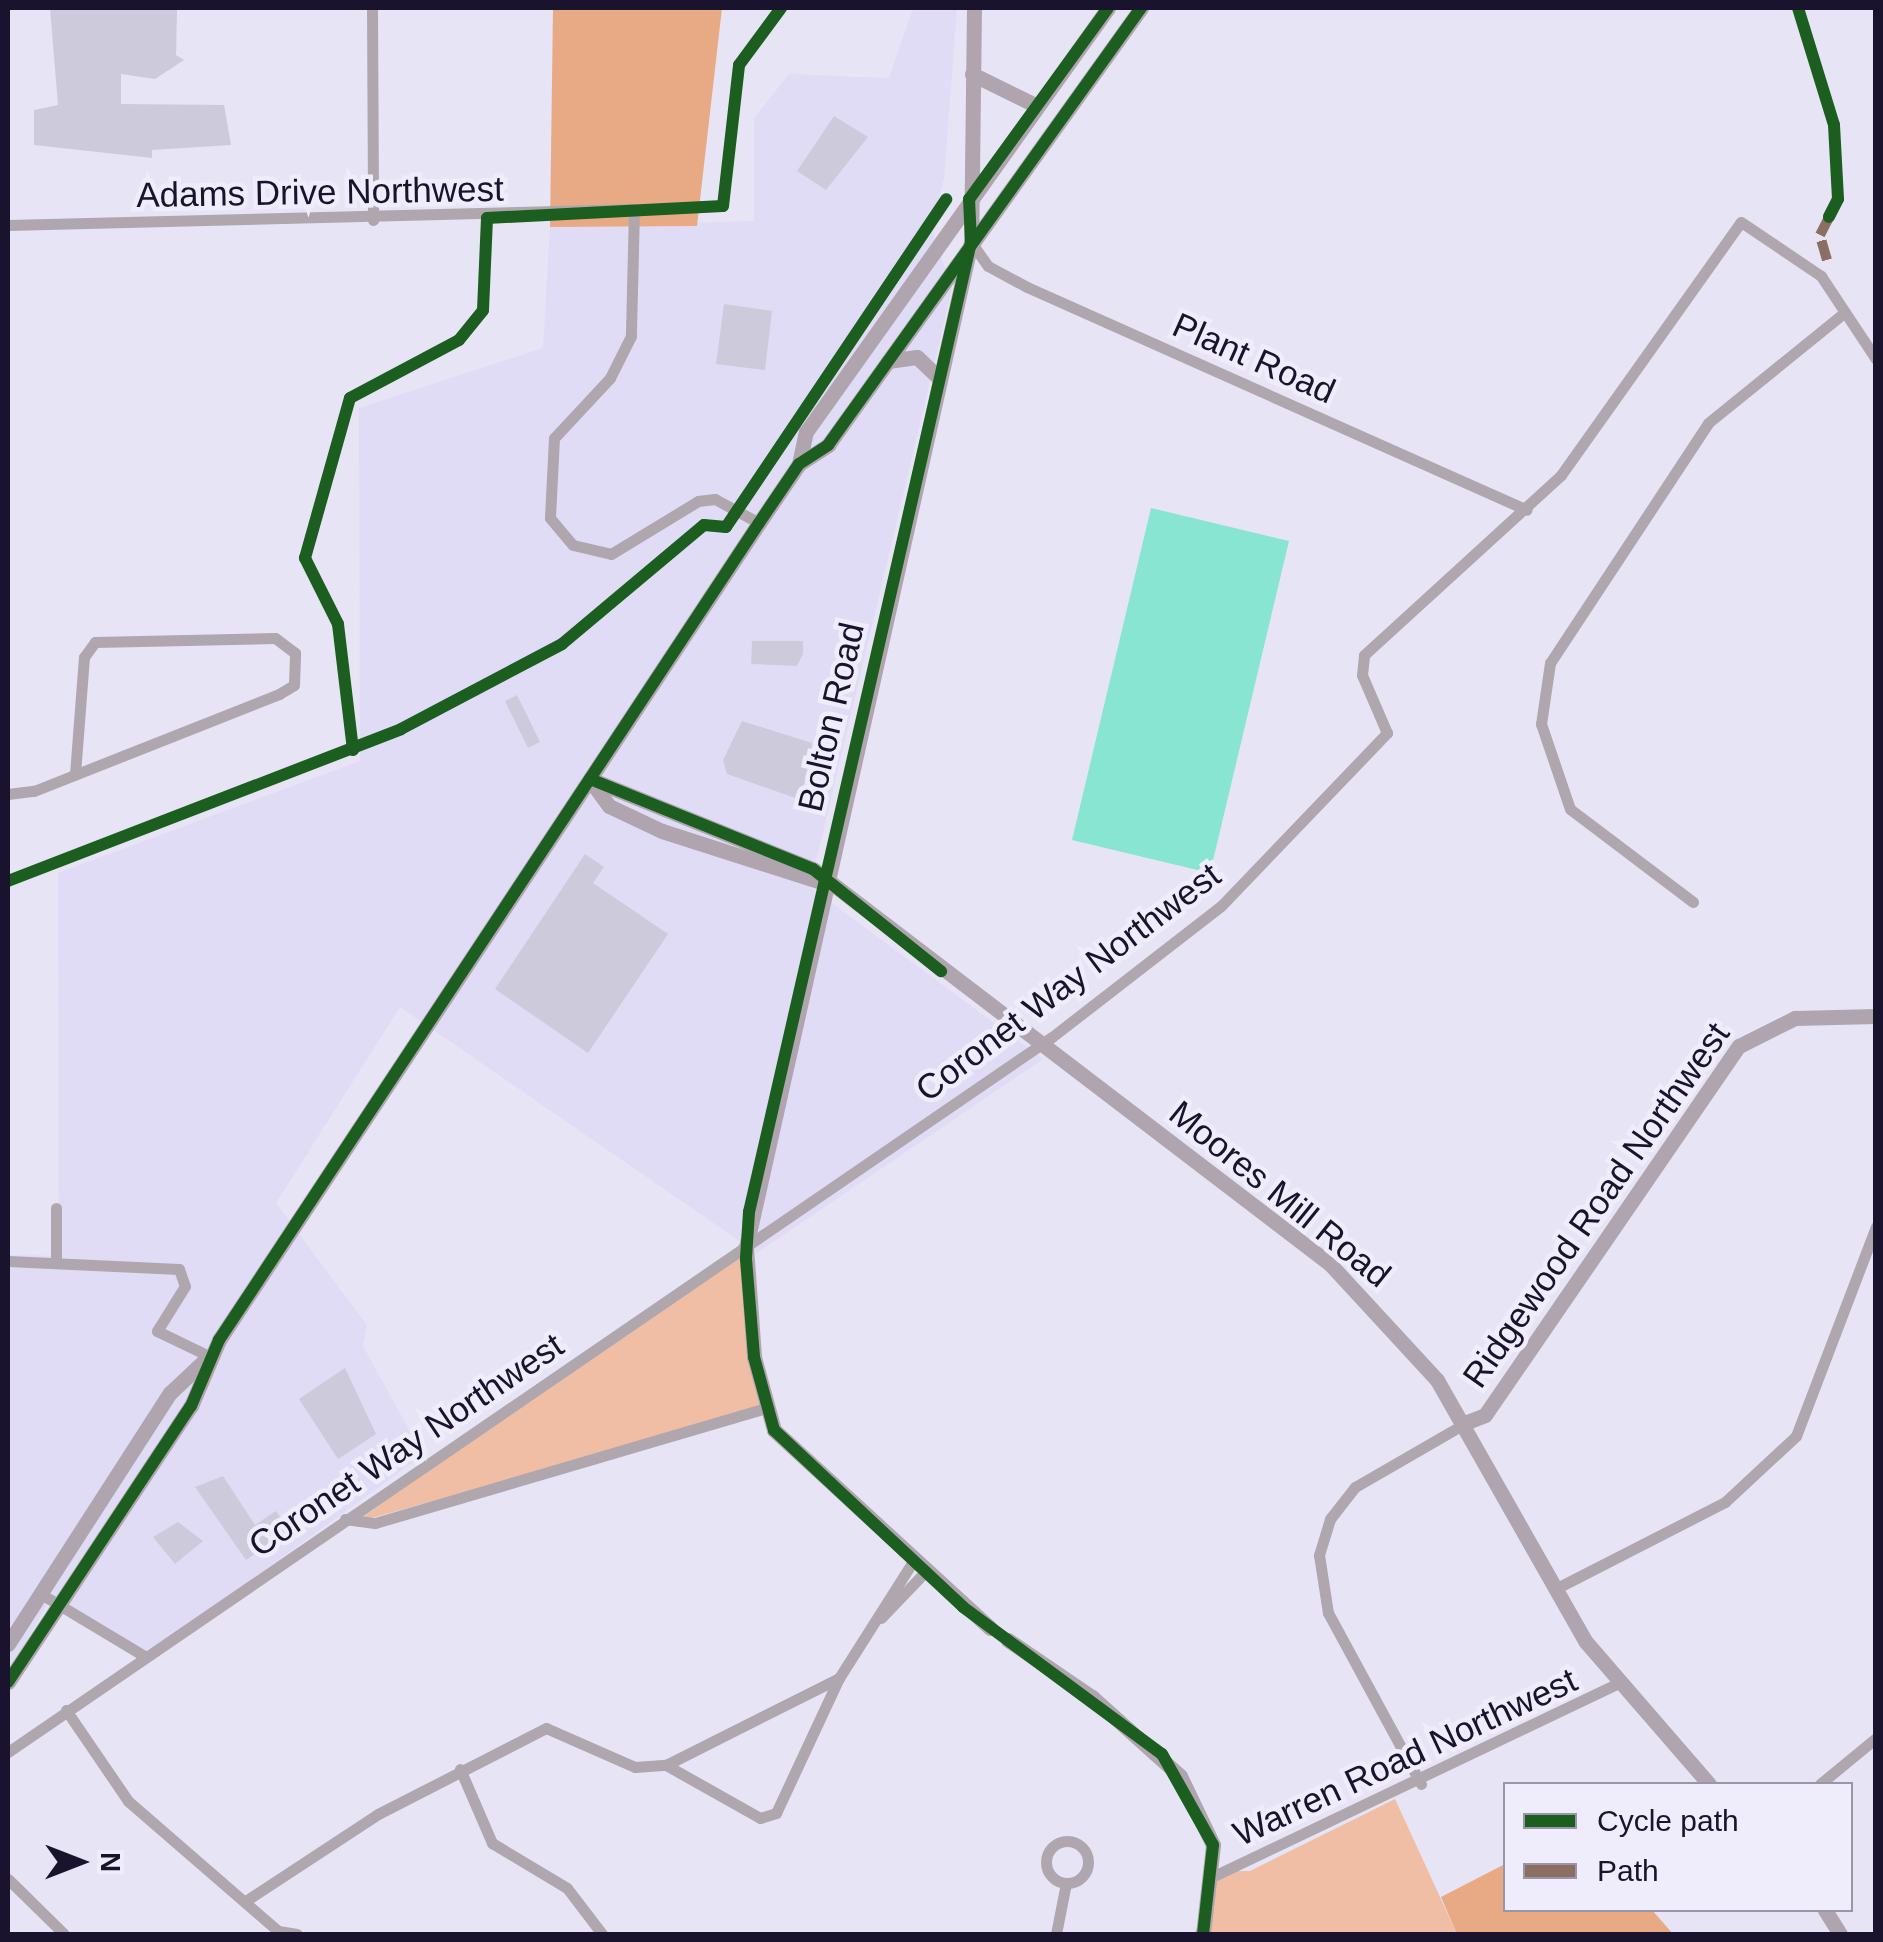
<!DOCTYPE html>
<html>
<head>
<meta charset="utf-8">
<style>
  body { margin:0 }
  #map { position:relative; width:1883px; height:1942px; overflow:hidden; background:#e7e4f5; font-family:Arial,sans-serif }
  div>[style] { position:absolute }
  .built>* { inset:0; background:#e0dcf6 }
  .green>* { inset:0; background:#f0bea5 }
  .forest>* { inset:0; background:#e8aa84 }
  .water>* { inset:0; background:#87e5d1 }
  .building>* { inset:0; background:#cdcadc }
  .street>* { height:11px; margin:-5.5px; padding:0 5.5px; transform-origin:5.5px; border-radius:5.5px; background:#b0a6ae }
  .street>.ring { margin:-5.5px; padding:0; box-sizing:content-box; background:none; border:11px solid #b0a6ae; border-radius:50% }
  .secondary>* { height:15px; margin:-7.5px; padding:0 7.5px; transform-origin:7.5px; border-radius:7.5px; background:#b0a5af }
  .quiet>* { height:10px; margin-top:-5px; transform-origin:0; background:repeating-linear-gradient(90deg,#8d6e63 0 20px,transparent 0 30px) }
  .cycleway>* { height:12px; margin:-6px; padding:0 6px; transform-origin:6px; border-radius:6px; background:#1b5e20 }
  span { translate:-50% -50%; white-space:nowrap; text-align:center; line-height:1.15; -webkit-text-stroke:9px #efedfc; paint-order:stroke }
  .street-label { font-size:35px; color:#19132e }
  .frame { position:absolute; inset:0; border:10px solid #19132e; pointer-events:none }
  .legend { position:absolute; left:1503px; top:1782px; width:350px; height:130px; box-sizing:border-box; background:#efedfc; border:2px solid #9996aa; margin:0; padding:12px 18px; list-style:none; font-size:30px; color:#19132e }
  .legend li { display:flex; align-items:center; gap:20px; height:50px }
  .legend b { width:50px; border:2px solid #9996aa }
  .north { position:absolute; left:30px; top:1812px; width:100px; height:100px; -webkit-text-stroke:8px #efedfc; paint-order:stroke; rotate:90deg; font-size:28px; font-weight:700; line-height:40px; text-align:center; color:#19132e }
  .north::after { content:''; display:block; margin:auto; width:35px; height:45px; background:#19132e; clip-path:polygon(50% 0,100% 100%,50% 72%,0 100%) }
</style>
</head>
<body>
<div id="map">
  <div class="built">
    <i style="clip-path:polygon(913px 8px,957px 8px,944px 179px,931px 226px,952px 289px,810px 887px,1043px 1059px,757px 1253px,400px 1007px,276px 1203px,367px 1325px,363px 1346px,423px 1455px,149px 1654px,52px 1596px,8px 1674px,8px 1255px,59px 1256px,58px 873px,360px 761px,359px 408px,543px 348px,550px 227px,754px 221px,754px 118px,789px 74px,889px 78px)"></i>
  </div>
  <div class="green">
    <i style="clip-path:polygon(746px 1247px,766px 1408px,354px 1523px)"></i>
    <i style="clip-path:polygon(1395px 1799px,1457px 1934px,1194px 1934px,1209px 1903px,1209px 1871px,1250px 1871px)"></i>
  </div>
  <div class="forest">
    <i style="clip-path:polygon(553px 8px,722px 8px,697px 226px,550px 227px)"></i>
    <i style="clip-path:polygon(1505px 1864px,1506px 1910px,1652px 1910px,1673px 1934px,1457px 1934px,1441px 1897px)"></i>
  </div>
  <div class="water">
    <i style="clip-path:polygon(1151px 508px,1289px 541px,1210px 873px,1072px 840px)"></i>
  </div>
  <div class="building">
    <i style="clip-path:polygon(50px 8px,177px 10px,176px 55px,184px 60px,155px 79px,121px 74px,121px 104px,224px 105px,231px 145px,152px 150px,152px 158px,34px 145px,34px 110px,58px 105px)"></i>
    <i style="clip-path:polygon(834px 116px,868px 137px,826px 190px,797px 171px)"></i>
    <i style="clip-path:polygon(724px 304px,772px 311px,765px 370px,716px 364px)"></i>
    <i style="clip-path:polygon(752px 641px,803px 641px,803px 654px,797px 666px,751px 664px)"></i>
    <i style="clip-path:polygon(517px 695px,540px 742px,528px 748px,505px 701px)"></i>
    <i style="clip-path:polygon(742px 721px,812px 743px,801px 800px,727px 774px,723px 760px)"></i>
    <i style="clip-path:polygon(585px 854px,604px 867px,593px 883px,668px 934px,588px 1053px,495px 989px)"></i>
    <i style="clip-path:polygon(345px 1368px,376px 1434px,338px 1459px,299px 1399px)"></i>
    <i style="clip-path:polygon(223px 1476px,255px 1525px,276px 1511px,289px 1531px,246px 1560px,195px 1487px)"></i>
    <i style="clip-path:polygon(178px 1522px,203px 1541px,175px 1564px,153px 1537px)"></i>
  </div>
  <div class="street">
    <i style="left:372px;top:8px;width:212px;rotate:89.7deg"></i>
    <i style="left:8px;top:225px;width:626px;rotate:-1.46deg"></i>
    <i style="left:634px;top:209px;width:127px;rotate:91.4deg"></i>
    <i style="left:631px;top:336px;width:47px;rotate:116.6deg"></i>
    <i style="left:610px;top:378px;width:82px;rotate:133deg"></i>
    <i style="left:554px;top:438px;width:80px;rotate:92.9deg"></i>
    <i style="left:550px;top:518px;width:35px;rotate:50deg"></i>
    <i style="left:573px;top:545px;width:39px;rotate:13deg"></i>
    <i style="left:611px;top:554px;width:102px;rotate:-31.3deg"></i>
    <i style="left:698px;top:501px;width:17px;rotate:-7deg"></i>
    <i style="left:715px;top:499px;width:50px;rotate:28.6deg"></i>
    <i style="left:971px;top:242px;width:29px;rotate:55deg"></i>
    <i style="left:988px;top:266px;width:44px;rotate:28.3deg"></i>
    <i style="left:1027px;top:287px;width:547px;rotate:24.04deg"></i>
    <i style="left:8px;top:794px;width:26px;rotate:-7deg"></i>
    <i style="left:34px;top:791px;width:264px;rotate:-21.6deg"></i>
    <i style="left:279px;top:694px;width:17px;rotate:-31deg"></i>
    <i style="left:294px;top:685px;width:32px;rotate:-88deg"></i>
    <i style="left:295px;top:653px;width:25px;rotate:-143deg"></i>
    <i style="left:275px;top:638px;width:180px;rotate:178.7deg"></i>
    <i style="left:95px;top:642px;width:19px;rotate:126deg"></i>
    <i style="left:84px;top:657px;width:118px;rotate:94.4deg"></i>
    <i style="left:1693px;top:902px;width:154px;rotate:-142.9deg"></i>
    <i style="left:1570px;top:809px;width:90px;rotate:-108.8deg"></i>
    <i style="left:1541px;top:724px;width:62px;rotate:-81.6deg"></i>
    <i style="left:1550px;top:663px;width:287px;rotate:-56.6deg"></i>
    <i style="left:1708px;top:423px;width:176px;rotate:-39deg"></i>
    <i style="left:8px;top:1261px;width:171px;rotate:2.7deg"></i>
    <i style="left:179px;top:1269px;width:18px;rotate:71deg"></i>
    <i style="left:185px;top:1286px;width:53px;rotate:121.9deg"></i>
    <i style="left:157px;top:1331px;width:58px;rotate:25.7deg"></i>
    <i style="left:56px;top:1263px;width:55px;rotate:-90deg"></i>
    <i style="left:345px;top:1519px;width:30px;rotate:8deg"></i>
    <i style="left:375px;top:1523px;width:408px;rotate:-16.4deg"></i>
    <i style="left:1557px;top:1588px;width:189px;rotate:-27.1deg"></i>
    <i style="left:1725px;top:1502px;width:97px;rotate:-42.9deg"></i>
    <i style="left:1796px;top:1436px;width:224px;rotate:-69.1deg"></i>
    <i style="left:41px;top:1594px;width:120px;rotate:31deg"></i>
    <i style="left:881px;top:1618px;width:62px;rotate:-46.3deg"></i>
    <i style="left:66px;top:1710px;width:110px;rotate:55.7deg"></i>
    <i style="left:128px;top:1801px;width:198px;rotate:40.9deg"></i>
    <i style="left:278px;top:1931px;width:19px;rotate:9deg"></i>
    <i style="left:8px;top:1752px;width:1265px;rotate:-34.41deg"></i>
    <i style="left:1052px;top:1037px;width:214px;rotate:-37.8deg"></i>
    <i style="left:1221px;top:906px;width:240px;rotate:-46.2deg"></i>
    <i style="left:1387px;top:733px;width:63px;rotate:-113.3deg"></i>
    <i style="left:1362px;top:675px;width:20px;rotate:-84deg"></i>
    <i style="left:1364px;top:655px;width:267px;rotate:-42.4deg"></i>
    <i style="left:1561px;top:475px;width:310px;rotate:-54.6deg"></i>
    <i style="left:1741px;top:222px;width:97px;rotate:34deg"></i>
    <i style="left:1821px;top:276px;width:100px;rotate:56.5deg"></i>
    <i style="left:666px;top:1765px;width:108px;rotate:29.4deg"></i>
    <i style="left:760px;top:1818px;width:17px;rotate:-17deg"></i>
    <i style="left:776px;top:1813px;width:149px;rotate:-65deg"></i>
    <i style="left:460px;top:1769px;width:81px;rotate:66.6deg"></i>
    <i style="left:492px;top:1843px;width:87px;rotate:31deg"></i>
    <i style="left:567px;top:1888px;width:58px;rotate:52.7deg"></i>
    <i style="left:1421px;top:1784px;width:195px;rotate:-118.5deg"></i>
    <i style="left:1328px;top:1613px;width:59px;rotate:-98.8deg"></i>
    <i style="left:1319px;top:1555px;width:38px;rotate:-73deg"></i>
    <i style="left:1330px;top:1519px;width:41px;rotate:-52deg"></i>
    <i style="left:1355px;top:1487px;width:128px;rotate:-30deg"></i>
    <i style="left:1820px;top:1784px;width:72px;rotate:-39.4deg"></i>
    <i class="ring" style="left:1046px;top:1841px;width:31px;height:31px"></i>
    <i style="left:1216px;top:1875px;width:442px;rotate:-25.5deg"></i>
    <i style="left:8px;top:1879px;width:78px;rotate:44.5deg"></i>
    <i style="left:247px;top:1900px;width:157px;rotate:-33.3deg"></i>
    <i style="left:378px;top:1814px;width:189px;rotate:-27.1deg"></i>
    <i style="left:546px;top:1728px;width:97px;rotate:23.7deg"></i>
    <i style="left:635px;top:1767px;width:31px;rotate:-4deg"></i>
    <i style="left:666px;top:1765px;width:194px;rotate:-26.7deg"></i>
    <i style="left:839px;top:1678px;width:136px;rotate:-57.6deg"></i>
    <i style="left:1056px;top:1934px;width:52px;rotate:-78.9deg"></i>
  </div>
  <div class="secondary">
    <i style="left:974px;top:8px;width:234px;rotate:90.7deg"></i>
    <i style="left:971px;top:242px;width:1030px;rotate:102.62deg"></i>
    <i style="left:746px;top:1247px;width:110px;rotate:85.8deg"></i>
    <i style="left:754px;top:1357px;width:76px;rotate:74.7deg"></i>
    <i style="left:774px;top:1430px;width:293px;rotate:42.5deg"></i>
    <i style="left:972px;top:74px;width:72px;rotate:26.2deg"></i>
    <i style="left:888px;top:361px;width:29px;rotate:-8deg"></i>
    <i style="left:917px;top:357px;width:32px;rotate:44deg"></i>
    <i style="left:799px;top:464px;width:33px;rotate:-78deg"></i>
    <i style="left:806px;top:432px;width:521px;rotate:-54.54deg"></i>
    <i style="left:590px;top:779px;width:240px;rotate:22deg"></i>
    <i style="left:813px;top:869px;width:651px;rotate:37.38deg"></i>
    <i style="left:1330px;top:1264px;width:158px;rotate:47.3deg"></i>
    <i style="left:1437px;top:1380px;width:301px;rotate:60.4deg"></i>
    <i style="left:1586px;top:1642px;width:188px;rotate:49.1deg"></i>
    <i style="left:593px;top:784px;width:27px;rotate:54deg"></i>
    <i style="left:609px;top:806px;width:59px;rotate:25.3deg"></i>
    <i style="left:662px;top:831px;width:170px;rotate:17.8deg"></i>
    <i style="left:1467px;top:1422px;width:19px;rotate:-21deg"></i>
    <i style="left:1485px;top:1415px;width:448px;rotate:-55.5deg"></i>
    <i style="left:1739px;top:1046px;width:63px;rotate:-26.6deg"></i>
    <i style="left:1795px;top:1018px;width:81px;rotate:-1.4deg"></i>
    <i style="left:1008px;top:1640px;width:102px;rotate:34.2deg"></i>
    <i style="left:1092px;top:1697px;width:118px;rotate:41.9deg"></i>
    <i style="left:1180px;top:1776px;width:76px;rotate:64.4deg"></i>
    <i style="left:1213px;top:1845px;width:90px;rotate:96.4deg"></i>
    <i style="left:8px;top:1644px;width:299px;rotate:-57.2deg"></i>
    <i style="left:170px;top:1393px;width:50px;rotate:-43.4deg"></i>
    <i style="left:8px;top:1682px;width:331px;rotate:-56.5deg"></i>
    <i style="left:191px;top:1406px;width:72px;rotate:-67deg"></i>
    <i style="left:219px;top:1340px;width:979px;rotate:-56.54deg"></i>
    <i style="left:759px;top:523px;width:71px;rotate:-55.9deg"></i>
    <i style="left:799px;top:464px;width:35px;rotate:-33deg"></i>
    <i style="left:828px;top:445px;width:538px;rotate:-54.39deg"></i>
    <i style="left:1825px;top:1910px;width:28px;rotate:58deg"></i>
  </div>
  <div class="quiet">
    <i style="left:1827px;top:260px;width:26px;rotate:-106deg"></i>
    <i style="left:1820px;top:235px;width:20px;rotate:-63deg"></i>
  </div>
  <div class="cycleway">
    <i style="left:1108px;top:8px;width:236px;rotate:126deg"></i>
    <i style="left:969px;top:199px;width:43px;rotate:87.3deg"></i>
    <i style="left:971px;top:242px;width:995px;rotate:102.89deg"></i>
    <i style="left:749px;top:1212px;width:47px;rotate:93.7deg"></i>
    <i style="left:746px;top:1259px;width:98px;rotate:85.3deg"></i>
    <i style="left:754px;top:1357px;width:76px;rotate:74.7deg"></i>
    <i style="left:774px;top:1430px;width:259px;rotate:43.1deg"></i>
    <i style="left:963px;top:1607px;width:247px;rotate:36.5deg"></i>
    <i style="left:1162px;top:1754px;width:104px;rotate:60.7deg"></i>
    <i style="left:1213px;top:1845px;width:90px;rotate:96.4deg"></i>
    <i style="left:1798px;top:8px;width:122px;rotate:72.9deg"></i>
    <i style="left:1834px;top:125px;width:74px;rotate:86.9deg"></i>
    <i style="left:1838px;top:199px;width:20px;rotate:117deg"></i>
    <i style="left:353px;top:750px;width:127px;rotate:-96.8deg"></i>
    <i style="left:338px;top:624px;width:74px;rotate:-116.6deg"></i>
    <i style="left:305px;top:558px;width:166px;rotate:-74.3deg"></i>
    <i style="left:350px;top:398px;width:123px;rotate:-28deg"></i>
    <i style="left:459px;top:340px;width:38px;rotate:-51deg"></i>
    <i style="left:483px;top:310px;width:92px;rotate:-87.5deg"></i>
    <i style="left:487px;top:218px;width:236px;rotate:-2.9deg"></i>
    <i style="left:723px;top:206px;width:142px;rotate:-83.5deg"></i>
    <i style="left:739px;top:65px;width:71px;rotate:-53.6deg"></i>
    <i style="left:590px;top:779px;width:240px;rotate:22deg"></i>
    <i style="left:813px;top:869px;width:164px;rotate:38.6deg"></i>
    <i style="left:8px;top:881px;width:421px;rotate:-21.1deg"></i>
    <i style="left:401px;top:729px;width:182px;rotate:-27.8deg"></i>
    <i style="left:562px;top:644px;width:185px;rotate:-40deg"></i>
    <i style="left:704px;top:525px;width:22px;rotate:5deg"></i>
    <i style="left:726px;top:527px;width:395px;rotate:-56.1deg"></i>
    <i style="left:8px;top:1682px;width:331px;rotate:-56.5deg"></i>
    <i style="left:191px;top:1406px;width:72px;rotate:-67deg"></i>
    <i style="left:219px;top:1340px;width:979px;rotate:-56.54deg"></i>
    <i style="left:759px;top:523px;width:71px;rotate:-55.9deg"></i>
    <i style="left:799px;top:464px;width:35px;rotate:-33deg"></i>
    <i style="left:828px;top:445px;width:538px;rotate:-54.39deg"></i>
  </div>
  <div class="street-label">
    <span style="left:320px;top:192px;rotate:-1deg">Adams Drive Northwest</span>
    <span style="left:1254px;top:358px;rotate:24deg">Plant Road</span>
    <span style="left:831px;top:717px;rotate:-77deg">Bolton Road</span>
    <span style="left:1068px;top:982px;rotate:-37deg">Coronet Way Northwest</span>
    <span style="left:1280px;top:1194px;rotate:39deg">Moores Mill Road</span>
    <span style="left:1596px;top:1205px;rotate:-55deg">Ridgewood Road Northwest</span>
    <span style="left:406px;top:1445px;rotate:-34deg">Coronet Way Northwest</span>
    <span style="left:1405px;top:1757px;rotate:-25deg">Warren Road Northwest</span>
  </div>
  <div class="frame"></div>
  <ul class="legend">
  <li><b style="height:12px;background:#1b5e20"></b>Cycle path</li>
  <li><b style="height:12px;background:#8d6e63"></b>Path</li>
  </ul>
  <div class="north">N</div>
</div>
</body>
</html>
